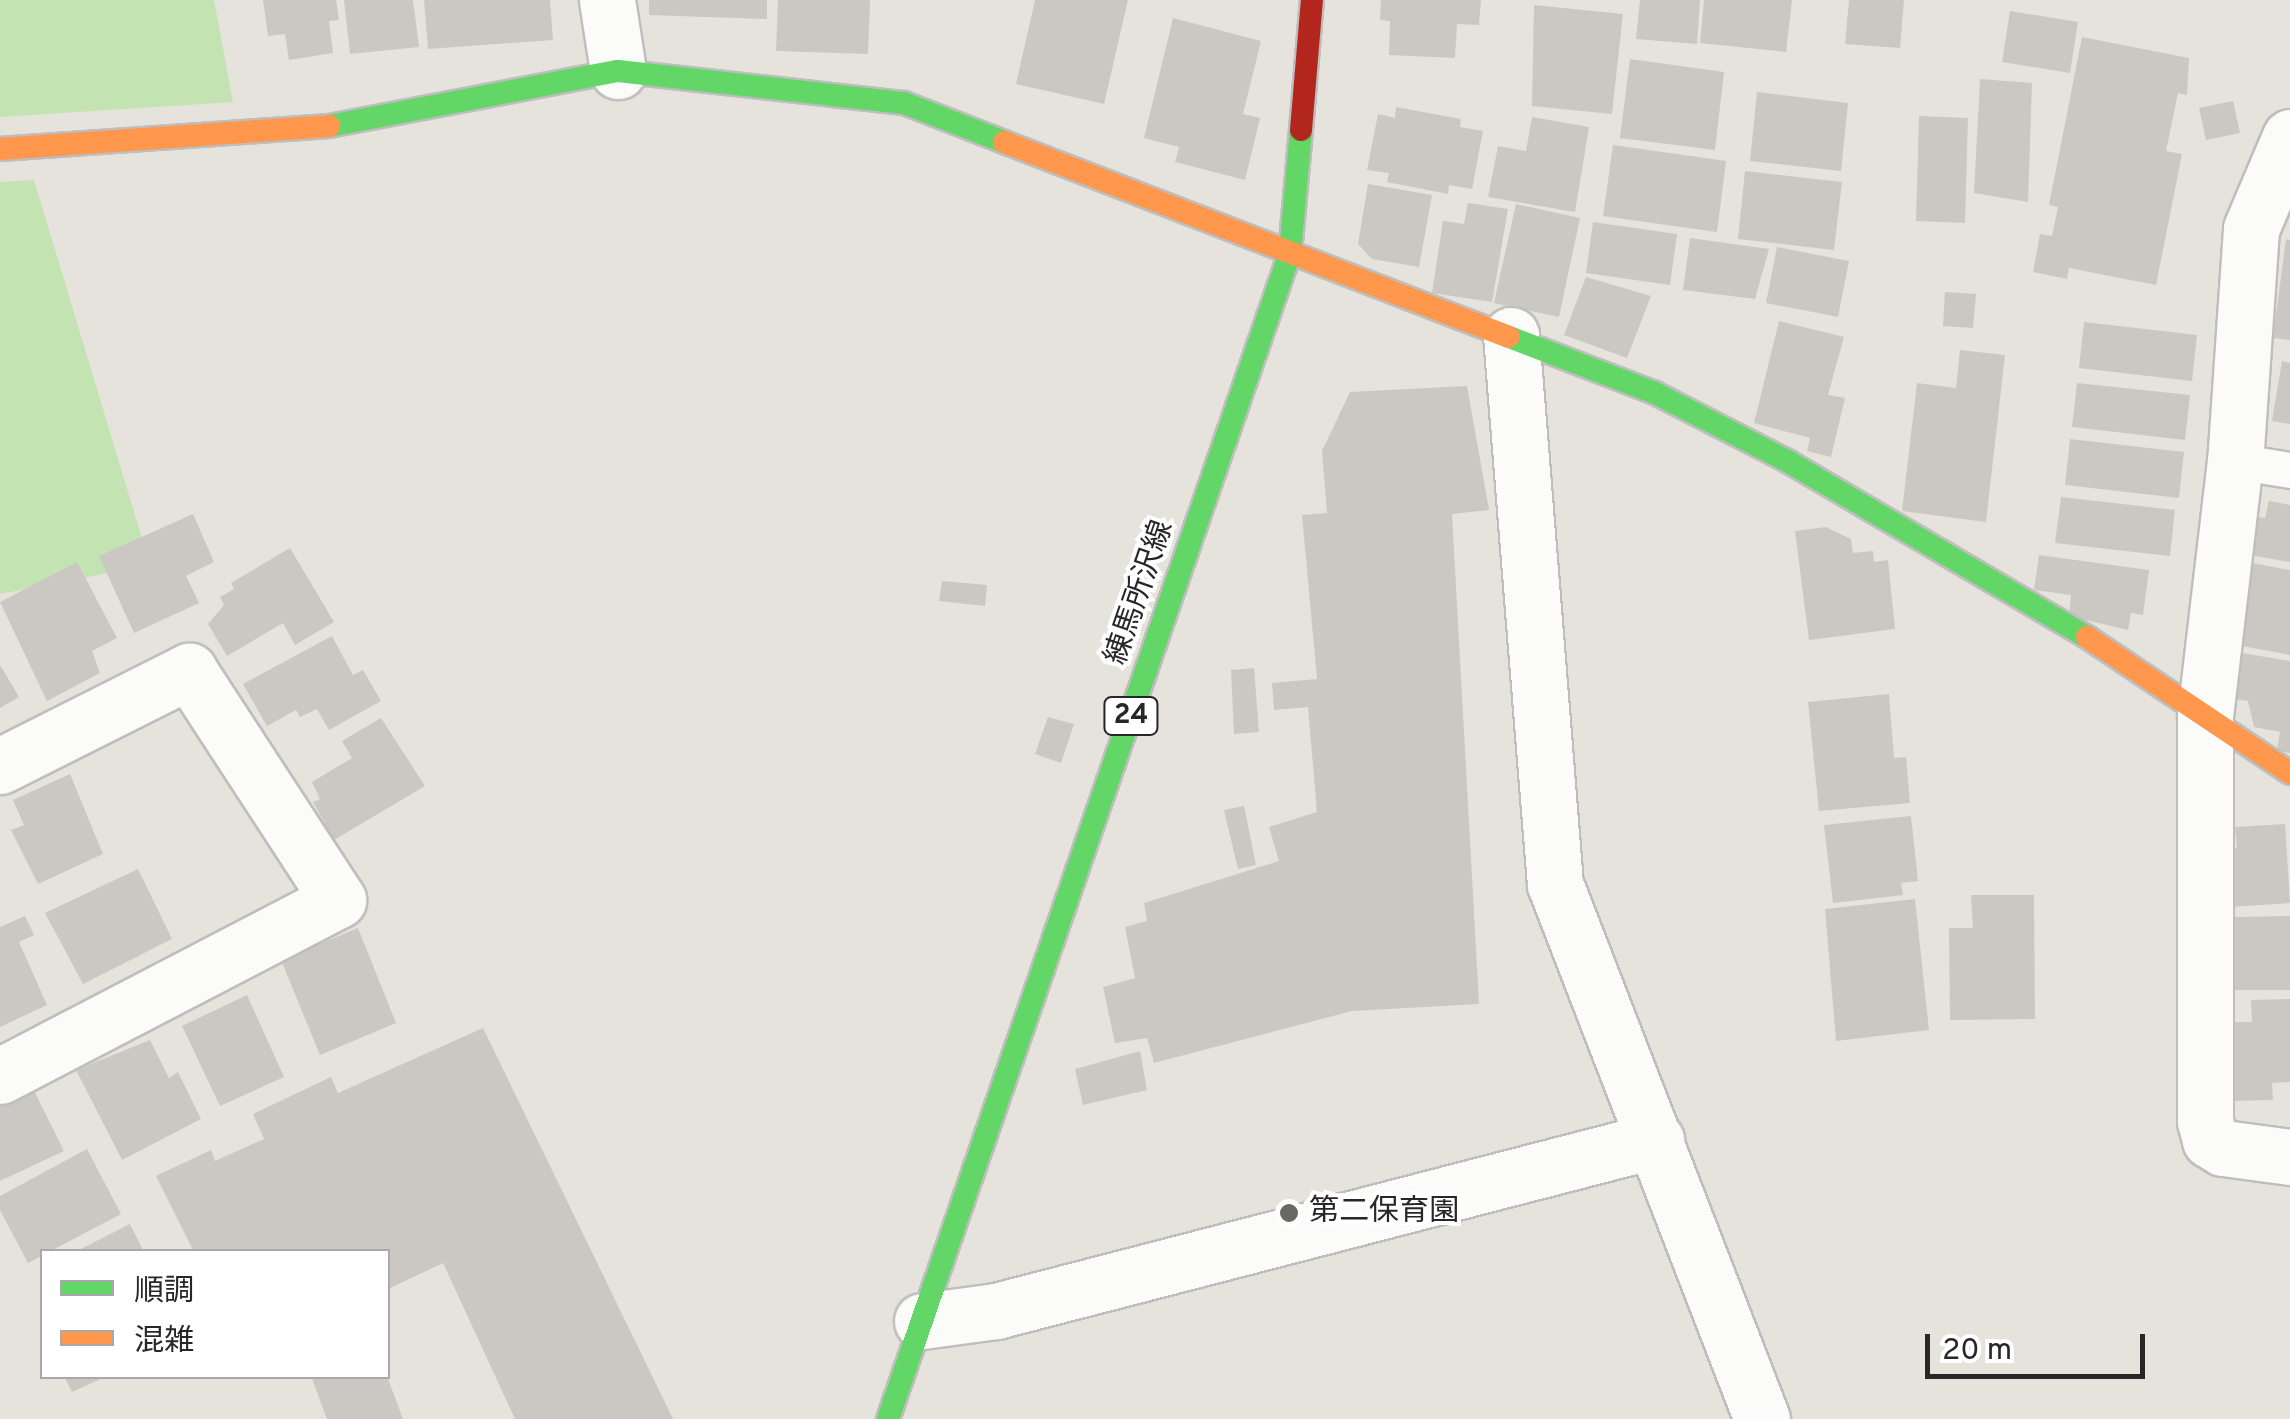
<!DOCTYPE html>
<html>
<head>
<meta charset="utf-8">
<style>
  body { margin:0 }
  #map { position:relative; width:2290px; height:1419px; overflow:hidden; background:#e6e2dc; font-family:Overpass,"Noto Sans JP",sans-serif }
  div>[style] { position:absolute }
  .green>* { inset:0; background:#c4e3b3 }
  .building>* { inset:0; background:#cbc8c3 }
  .roads { filter:drop-shadow(2px 0 #bfbebe) drop-shadow(-2px 0 #bfbebe) drop-shadow(0 2px #bfbebe) drop-shadow(0 -2px #bfbebe) }
  .lane>* { height:35px; margin:-17.5px; padding:0 17.5px; transform-origin:17.5px; border-radius:17.5px; background:#fbfbfa }
  .street>* { height:55px; margin:-27.5px; padding:0 27.5px; transform-origin:27.5px; border-radius:27.5px; background:#fbfbfa }
  .fast>* { height:22px; margin:-11px; padding:0 11px; transform-origin:11px; border-radius:11px; background:#63d668 }
  .slow>* { height:22px; margin:-11px; padding:0 11px; transform-origin:11px; border-radius:11px; background:#ff974d }
  .jam>* { height:22px; margin:-11px; padding:0 11px; transform-origin:11px; border-radius:11px; background:#b3261e }
  .dots>* { width:28px; height:28px; translate:-50% -50%; box-sizing:border-box; border:5px solid #fff; border-radius:50% }
  span { translate:-50% -50%; white-space:nowrap; text-align:center; line-height:1.15; -webkit-text-stroke:8px #fff; paint-order:stroke }
  .shield-label span { padding:2px 8px; background:#fff; border:2px solid; border-radius:8px; -webkit-text-stroke-width:0 }
  .shield-label { font-size:28px; color:#272727; font-weight:700 }
  .street-label { font-size:30px; color:#272727 }
  .poi-label { font-size:30px; color:#272727 }
  .left { translate:0 -50%; text-align:left }
  .legend { position:absolute; left:40px; top:1249px; width:350px; height:130px; box-sizing:border-box; background:#fff; border:2px solid #a9a9a9; margin:0; padding:12px 18px; list-style:none; font-size:30px; color:#272727 }
  .legend li { display:flex; align-items:center; gap:20px; height:50px }
  .legend b { width:50px; border:2px solid #a9a9a9 }
  .scale { position:absolute; left:1925px; top:1334px; width:220px; height:45px; box-sizing:border-box; border:5px solid #272727; border-top:0; padding-left:12px; font-size:30px; line-height:35px; white-space:nowrap; color:#272727; -webkit-text-stroke:8px #fff; paint-order:stroke }
</style>
</head>
<body>
<div id="map">
  <div class="green">
    <i style="clip-path:polygon(0 0,214px 0,233px 102px,0 117px)"></i>
    <i style="clip-path:polygon(34px 180px,150px 565px,0 594px,0 182px)"></i>
  </div>
  <div class="building">
    <i style="clip-path:polygon(263px 0,336px 0,339px 20px,329px 21px,333px 53px,289px 60px,285px 34px,268px 36px)"></i>
    <i style="clip-path:polygon(344px 0,413px 0,419px 47px,350px 54px)"></i>
    <i style="clip-path:polygon(424px 0,550px 0,553px 40px,428px 49px)"></i>
    <i style="clip-path:polygon(649px 0,767px 0,767px 19px,649px 15px)"></i>
    <i style="clip-path:polygon(778px 0,870px 0,868px 54px,776px 51px)"></i>
    <i style="clip-path:polygon(1035px 0,1128px 0,1104px 104px,1016px 84px)"></i>
    <i style="clip-path:polygon(1381px 0,1481px 0,1479px 25px,1457px 24px,1455px 58px,1389px 55px,1390px 21px,1380px 20px)"></i>
    <i style="clip-path:polygon(1640px 0,1700px 0,1697px 44px,1636px 39px)"></i>
    <i style="clip-path:polygon(1704px 0,1792px 0,1786px 52px,1700px 43px)"></i>
    <i style="clip-path:polygon(1849px 0,1904px 0,1900px 48px,1845px 44px)"></i>
    <i style="clip-path:polygon(1534px 5px,1623px 14px,1612px 114px,1532px 106px)"></i>
    <i style="clip-path:polygon(2010px 11px,2078px 22px,2070px 73px,2002px 62px)"></i>
    <i style="clip-path:polygon(1173px 18px,1261px 41px,1243px 114px,1260px 118px,1245px 180px,1175px 162px,1179px 147px,1144px 138px)"></i>
    <i style="clip-path:polygon(2082px 37px,2189px 58px,2187px 95px,2178px 93px,2166px 151px,2182px 154px,2156px 285px,2069px 268px,2067px 279px,2033px 272px,2040px 234px,2052px 236px,2058px 207px,2049px 205px)"></i>
    <i style="clip-path:polygon(1630px 59px,1724px 72px,1715px 150px,1620px 138px)"></i>
    <i style="clip-path:polygon(1980px 79px,2032px 83px,2028px 202px,1974px 193px)"></i>
    <i style="clip-path:polygon(1757px 92px,1848px 103px,1841px 171px,1750px 161px)"></i>
    <i style="clip-path:polygon(2233px 101px,2240px 133px,2206px 140px,2199px 108px)"></i>
    <i style="clip-path:polygon(1396px 107px,1461px 119px,1460px 127px,1483px 131px,1472px 189px,1449px 185px,1448px 194px,1387px 182px,1389px 173px,1367px 170px,1378px 114px,1395px 118px)"></i>
    <i style="clip-path:polygon(1919px 116px,1968px 118px,1965px 223px,1916px 221px)"></i>
    <i style="clip-path:polygon(1532px 117px,1589px 127px,1575px 212px,1488px 197px,1498px 146px,1526px 151px)"></i>
    <i style="clip-path:polygon(1613px 145px,1726px 161px,1717px 232px,1603px 216px)"></i>
    <i style="clip-path:polygon(1745px 171px,1842px 182px,1834px 250px,1738px 239px)"></i>
    <i style="clip-path:polygon(1368px 184px,1432px 195px,1419px 267px,1372px 259px,1358px 244px)"></i>
    <i style="clip-path:polygon(1468px 203px,1508px 209px,1492px 302px,1432px 293px,1443px 221px,1464px 224px)"></i>
    <i style="clip-path:polygon(1516px 204px,1580px 218px,1559px 317px,1494px 303px)"></i>
    <i style="clip-path:polygon(1593px 222px,1677px 234px,1670px 285px,1586px 273px)"></i>
    <i style="clip-path:polygon(1690px 238px,1769px 249px,1755px 299px,1683px 290px)"></i>
    <i style="clip-path:polygon(2286px 239px,2290px 240px,2290px 340px,2273px 338px)"></i>
    <i style="clip-path:polygon(1777px 247px,1849px 261px,1838px 317px,1766px 303px)"></i>
    <i style="clip-path:polygon(1586px 277px,1651px 296px,1627px 358px,1564px 335px)"></i>
    <i style="clip-path:polygon(1945px 292px,1976px 294px,1973px 328px,1943px 326px)"></i>
    <i style="clip-path:polygon(1779px 321px,1844px 337px,1828px 395px,1845px 398px,1831px 457px,1807px 451px,1810px 438px,1754px 423px)"></i>
    <i style="clip-path:polygon(2084px 322px,2197px 335px,2192px 381px,2079px 368px)"></i>
    <i style="clip-path:polygon(1960px 350px,2005px 355px,1986px 522px,1902px 511px,1917px 383px,1956px 388px)"></i>
    <i style="clip-path:polygon(2282px 361px,2290px 363px,2290px 424px,2272px 421px)"></i>
    <i style="clip-path:polygon(2077px 383px,2190px 395px,2185px 440px,2072px 427px)"></i>
    <i style="clip-path:polygon(1467px 386px,1489px 510px,1452px 514px,1479px 1004px,1352px 1011px,1154px 1063px,1147px 1038px,1115px 1043px,1103px 987px,1135px 978px,1125px 927px,1147px 921px,1144px 903px,1279px 861px,1269px 827px,1317px 812px,1308px 707px,1274px 710px,1272px 683px,1317px 679px,1302px 515px,1327px 513px,1322px 451px,1350px 392px)"></i>
    <i style="clip-path:polygon(2070px 439px,2184px 452px,2179px 498px,2065px 485px)"></i>
    <i style="clip-path:polygon(2061px 497px,2175px 510px,2170px 556px,2055px 543px)"></i>
    <i style="clip-path:polygon(2269px 501px,2290px 505px,2290px 562px,2250px 555px,2258px 517px,2265px 518px)"></i>
    <i style="clip-path:polygon(193px 514px,214px 562px,186px 576px,199px 603px,134px 633px,99px 556px)"></i>
    <i style="clip-path:polygon(1826px 527px,1851px 539px,1853px 553px,1873px 551px,1874px 562px,1888px 560px,1895px 629px,1809px 640px,1795px 531px)"></i>
    <i style="clip-path:polygon(290px 548px,334px 622px,295px 645px,283px 623px,227px 656px,208px 624px,224px 605px,220px 597px,234px 589px,231px 583px)"></i>
    <i style="clip-path:polygon(2039px 555px,2149px 570px,2143px 615px,2131px 613px,2128px 630px,2069px 616px,2071px 595px,2034px 590px)"></i>
    <i style="clip-path:polygon(77px 562px,117px 638px,92px 651px,100px 673px,47px 701px,0 602px)"></i>
    <i style="clip-path:polygon(2252px 563px,2290px 570px,2290px 655px,2237px 645px)"></i>
    <i style="clip-path:polygon(942px 581px,987px 585px,985px 606px,939px 601px)"></i>
    <i style="clip-path:polygon(332px 636px,353px 675px,363px 670px,381px 701px,329px 730px,317px 709px,300px 717px,296px 710px,267px 726px,243px 684px)"></i>
    <i style="clip-path:polygon(2242px 653px,2290px 661px,2290px 753px,2277px 751px,2280px 732px,2254px 727px,2248px 701px,2234px 699px)"></i>
    <i style="clip-path:polygon(0 665px,19px 697px,0 708px)"></i>
    <i style="clip-path:polygon(1254px 668px,1259px 732px,1234px 734px,1231px 670px)"></i>
    <i style="clip-path:polygon(1889px 694px,1894px 758px,1906px 757px,1910px 803px,1819px 811px,1808px 702px)"></i>
    <i style="clip-path:polygon(1048px 717px,1074px 724px,1061px 763px,1035px 754px)"></i>
    <i style="clip-path:polygon(381px 718px,425px 786px,334px 840px,313px 802px,320px 799px,312px 782px,352px 758px,342px 741px)"></i>
    <i style="clip-path:polygon(70px 774px,103px 854px,38px 884px,11px 830px,24px 825px,13px 800px)"></i>
    <i style="clip-path:polygon(1244px 806px,1256px 865px,1238px 869px,1224px 810px)"></i>
    <i style="clip-path:polygon(1911px 816px,1918px 881px,1901px 883px,1903px 895px,1833px 903px,1824px 825px)"></i>
    <i style="clip-path:polygon(2285px 824px,2290px 903px,2230px 907px,2226px 848px,2237px 848px,2235px 827px)"></i>
    <i style="clip-path:polygon(138px 869px,172px 939px,83px 984px,45px 913px)"></i>
    <i style="clip-path:polygon(1971px 895px,2034px 895px,2035px 1019px,1950px 1020px,1949px 928px,1973px 928px)"></i>
    <i style="clip-path:polygon(1915px 899px,1929px 1030px,1836px 1041px,1825px 909px)"></i>
    <i style="clip-path:polygon(25px 916px,34px 935px,19px 942px,47px 1005px,0 1027px,0 927px)"></i>
    <i style="clip-path:polygon(2290px 916px,2290px 990px,2233px 990px,2234px 917px)"></i>
    <i style="clip-path:polygon(358px 928px,396px 1023px,320px 1055px,281px 960px)"></i>
    <i style="clip-path:polygon(247px 995px,284px 1077px,220px 1106px,182px 1026px)"></i>
    <i style="clip-path:polygon(2290px 999px,2290px 1082px,2272px 1083px,2273px 1100px,2231px 1101px,2229px 1022px,2252px 1022px,2251px 1000px)"></i>
    <i style="clip-path:polygon(483px 1028px,673px 1419px,515px 1419px,443px 1263px,388px 1289px,388px 1252px,194px 1252px,156px 1176px,211px 1150px,215px 1161px,264px 1139px,253px 1114px,331px 1077px,338px 1093px)"></i>
    <i style="clip-path:polygon(150px 1040px,169px 1078px,178px 1072px,201px 1119px,122px 1160px,76px 1070px)"></i>
    <i style="clip-path:polygon(1140px 1051px,1147px 1090px,1083px 1105px,1075px 1069px)"></i>
    <i style="clip-path:polygon(33px 1089px,64px 1151px,0 1181px,0 1105px)"></i>
    <i style="clip-path:polygon(87px 1149px,121px 1214px,28px 1263px,0 1210px,0 1196px)"></i>
    <i style="clip-path:polygon(130px 1224px,144px 1252px,75px 1252px)"></i>
    <i style="clip-path:polygon(64px 1376px,107px 1376px,72px 1392px)"></i>
    <i style="clip-path:polygon(311px 1376px,387px 1376px,403px 1419px,327px 1419px)"></i>
  </div>
  <div class="roads">
    <div class="lane">
      <i style="left:2235px;top:461px;width:56px;rotate:9.3deg"></i>
    </div>
    <div class="street">
      <i style="left:607px;top:0;width:72px;rotate:81.2deg"></i>
      <i style="left:2290px;top:137px;width:100px;rotate:113deg"></i>
      <i style="left:2251px;top:229px;width:233px;rotate:93.9deg"></i>
      <i style="left:2235px;top:461px;width:256px;rotate:96.7deg"></i>
      <i style="left:2205px;top:715px;width:406px;rotate:90deg"></i>
      <i style="left:2205px;top:1121px;width:20px;rotate:75deg"></i>
      <i style="left:2210px;top:1140px;width:15px;rotate:32deg"></i>
      <i style="left:2223px;top:1148px;width:68px;rotate:7.7deg"></i>
      <i style="left:1511px;top:335px;width:551px;rotate:85.42deg"></i>
      <i style="left:1555px;top:884px;width:574px;rotate:68.85deg"></i>
      <i style="left:0;top:766px;width:212px;rotate:-26.7deg"></i>
      <i style="left:189px;top:671px;width:273px;rotate:56.9deg"></i>
      <i style="left:338px;top:900px;width:381px;rotate:152.5deg"></i>
      <i style="left:922px;top:1321px;width:75px;rotate:-7.7deg"></i>
      <i style="left:996px;top:1311px;width:682px;rotate:-14.53deg"></i>
    </div>
    <div class="fast">
      <i style="left:329px;top:126px;width:294px;rotate:-10.8deg"></i>
      <i style="left:618px;top:71px;width:288px;rotate:6.4deg"></i>
      <i style="left:904px;top:103px;width:107px;rotate:21.3deg"></i>
      <i style="left:1509px;top:337px;width:156px;rotate:21deg"></i>
      <i style="left:1655px;top:393px;width:151px;rotate:27.2deg"></i>
      <i style="left:1789px;top:462px;width:346px;rotate:30.4deg"></i>
      <i style="left:888px;top:1419px;width:1233px;rotate:-70.98deg"></i>
      <i style="left:1290px;top:253px;width:123px;rotate:-84.9deg"></i>
    </div>
    <div class="slow">
      <i style="left:1004px;top:142px;width:541px;rotate:21.11deg"></i>
      <i style="left:0;top:149px;width:330px;rotate:-4deg"></i>
      <i style="left:2087px;top:637px;width:244px;rotate:33.8deg"></i>
    </div>
    <div class="jam">
      <i style="left:1301px;top:130px;width:130px;rotate:-85.2deg"></i>
    </div>
  </div>
  <div class="dots">
    <i style="left:1289px;top:1213px;background:#6a6866"></i>
  </div>
  <div class="shield-label">
    <span style="left:1131px;top:716px">24</span>
  </div>
  <div class="street-label">
    <span style="left:1141px;top:593px;rotate:-71deg">練馬所沢線</span>
  </div>
  <div class="poi-label">
    <span class="left" style="left:1309px;top:1213px">第二保育園</span>
  </div>
  <ul class="legend">
  <li><b style="height:12px;background:#63d668"></b>順調</li>
  <li><b style="height:12px;background:#ff974d"></b>混雑</li>
  </ul>
  <div class="scale">20 m</div>
</div>
</body>
</html>
